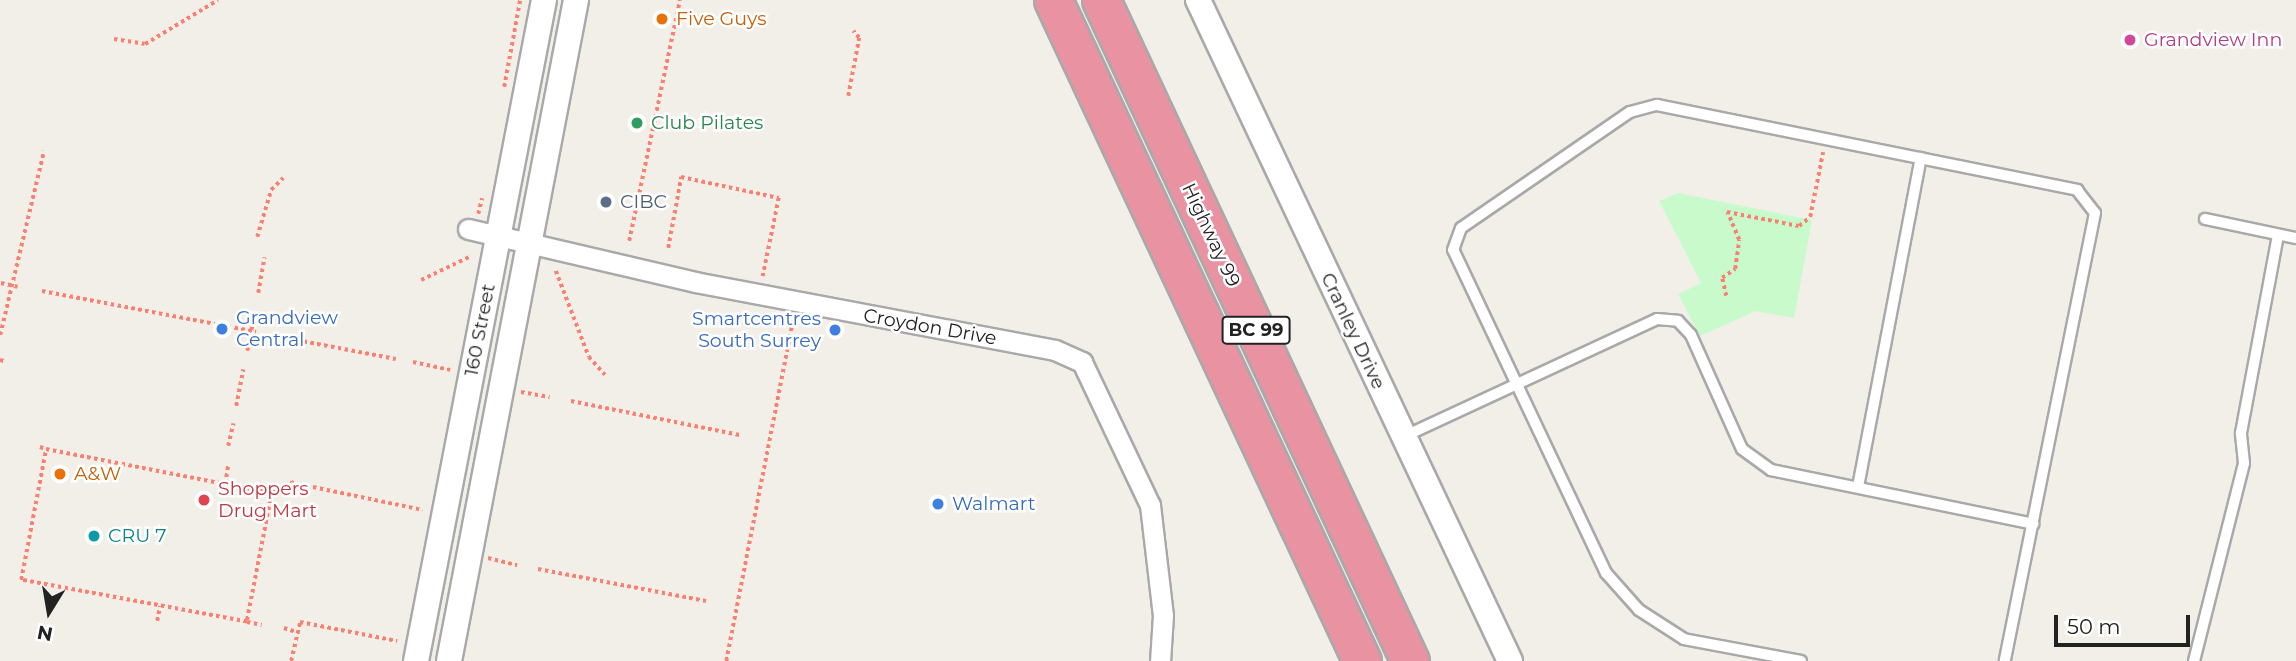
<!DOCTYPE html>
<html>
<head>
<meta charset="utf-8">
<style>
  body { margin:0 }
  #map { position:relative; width:2296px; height:661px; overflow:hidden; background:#f2efe9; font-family:Montserrat,sans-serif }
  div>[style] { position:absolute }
  .park>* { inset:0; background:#c8facc }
  .path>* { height:3.5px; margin-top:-1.75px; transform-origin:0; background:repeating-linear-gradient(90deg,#fa8072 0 3.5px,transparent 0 7px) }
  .roads { filter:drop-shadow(2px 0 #a9a9a9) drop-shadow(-2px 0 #a9a9a9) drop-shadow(0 2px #a9a9a9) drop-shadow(0 -2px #a9a9a9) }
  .service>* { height:10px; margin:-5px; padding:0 5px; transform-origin:5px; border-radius:5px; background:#fff }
  .minor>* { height:19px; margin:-9.5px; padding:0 9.5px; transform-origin:9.5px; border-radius:9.5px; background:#fff }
  .tertiary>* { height:24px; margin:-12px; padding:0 12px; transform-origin:12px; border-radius:12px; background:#fff }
  .motorway>* { height:37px; margin:-18.5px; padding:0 18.5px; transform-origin:18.5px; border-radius:18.5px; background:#e892a2 }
  .dots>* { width:19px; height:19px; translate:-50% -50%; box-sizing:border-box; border:4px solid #fff; border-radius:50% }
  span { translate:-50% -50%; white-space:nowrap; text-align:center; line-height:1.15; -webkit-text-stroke:5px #fff; paint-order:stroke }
  .shield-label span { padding:2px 5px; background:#fff; border:2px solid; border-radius:5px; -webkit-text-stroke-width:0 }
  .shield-label { font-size:18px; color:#222; font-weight:700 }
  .food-label { font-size:19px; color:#c56008 }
  .left { translate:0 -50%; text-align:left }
  .hotel-label { font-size:19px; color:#b23c85 }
  .leisure-label { font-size:19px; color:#27864d }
  .service-label { font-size:19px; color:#4e5e75 }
  .street-label { font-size:19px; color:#222 }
  .shop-label { font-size:19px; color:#366cbe }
  .right { translate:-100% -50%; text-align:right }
  .health-label { font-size:19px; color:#be3a42 }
  .culture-label { font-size:19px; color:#0d838f }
  .north { position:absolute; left:14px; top:577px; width:70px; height:70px; -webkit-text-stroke:5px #fff; paint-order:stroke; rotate:191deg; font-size:19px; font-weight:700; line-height:28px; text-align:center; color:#222 }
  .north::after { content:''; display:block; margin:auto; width:24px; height:32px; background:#222; clip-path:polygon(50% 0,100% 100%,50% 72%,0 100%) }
  .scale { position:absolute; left:2054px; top:615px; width:136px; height:32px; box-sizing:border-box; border:4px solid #222; border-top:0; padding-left:9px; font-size:21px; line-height:24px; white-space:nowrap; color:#222; -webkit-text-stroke:5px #fff; paint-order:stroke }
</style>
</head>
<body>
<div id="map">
  <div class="park">
    <i style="clip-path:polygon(1678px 193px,1812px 220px,1794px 318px,1756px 311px,1700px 336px,1678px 294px,1701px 283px,1659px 201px)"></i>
  </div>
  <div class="path">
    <i style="left:114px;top:39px;width:31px;rotate:9deg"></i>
    <i style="left:145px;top:44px;width:85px;rotate:-31.1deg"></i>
    <i style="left:504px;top:87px;width:88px;rotate:-79.6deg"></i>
    <i style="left:848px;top:96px;width:59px;rotate:-79.3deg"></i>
    <i style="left:859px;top:38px;width:9px;rotate:-131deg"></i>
    <i style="left:478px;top:214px;width:16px;rotate:-76deg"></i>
    <i style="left:257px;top:237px;width:49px;rotate:-73.4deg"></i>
    <i style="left:271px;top:190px;width:17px;rotate:-45deg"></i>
    <i style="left:629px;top:241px;width:246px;rotate:-78.1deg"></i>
    <i style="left:668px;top:248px;width:72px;rotate:-79.6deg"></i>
    <i style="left:681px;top:177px;width:100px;rotate:12.1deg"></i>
    <i style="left:779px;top:198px;width:80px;rotate:101.6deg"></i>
    <i style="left:556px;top:271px;width:92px;rotate:69deg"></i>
    <i style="left:589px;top:357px;width:24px;rotate:48deg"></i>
    <i style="left:421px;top:280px;width:55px;rotate:-25.6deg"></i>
    <i style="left:1px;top:283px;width:17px;rotate:13deg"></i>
    <i style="left:42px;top:291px;width:218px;rotate:10.8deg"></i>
    <i style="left:258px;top:293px;width:36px;rotate:-80deg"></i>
    <i style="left:1726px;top:296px;width:18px;rotate:-103deg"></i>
    <i style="left:1722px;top:278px;width:16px;rotate:-35deg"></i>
    <i style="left:1735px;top:269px;width:29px;rotate:-82deg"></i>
    <i style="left:1739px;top:240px;width:30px;rotate:-113deg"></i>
    <i style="left:1727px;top:212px;width:73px;rotate:11deg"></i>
    <i style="left:1799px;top:226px;width:14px;rotate:-39deg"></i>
    <i style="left:1810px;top:217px;width:66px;rotate:-78.7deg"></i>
    <i style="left:0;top:335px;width:189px;rotate:-76.6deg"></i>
    <i style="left:276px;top:336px;width:122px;rotate:10.9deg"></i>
    <i style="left:247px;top:351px;width:41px;rotate:-78.7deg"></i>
    <i style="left:0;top:360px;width:4px;rotate:14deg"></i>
    <i style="left:413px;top:362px;width:38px;rotate:12deg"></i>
    <i style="left:521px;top:392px;width:29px;rotate:10deg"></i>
    <i style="left:571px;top:401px;width:172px;rotate:11.4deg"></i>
    <i style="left:236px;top:406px;width:37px;rotate:-79deg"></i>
    <i style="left:228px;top:446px;width:23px;rotate:-77deg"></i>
    <i style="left:40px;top:447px;width:6px;rotate:18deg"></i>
    <i style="left:46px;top:449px;width:182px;rotate:11.1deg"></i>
    <i style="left:225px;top:484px;width:48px;rotate:10.8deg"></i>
    <i style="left:272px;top:493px;width:131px;rotate:101deg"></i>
    <i style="left:247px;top:622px;width:230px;rotate:-169.5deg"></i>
    <i style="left:21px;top:580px;width:133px;rotate:-79.2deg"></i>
    <i style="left:225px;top:484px;width:18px;rotate:-81deg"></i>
    <i style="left:313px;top:487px;width:112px;rotate:11.8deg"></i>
    <i style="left:272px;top:493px;width:25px;rotate:-27deg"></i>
    <i style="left:488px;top:558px;width:30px;rotate:14deg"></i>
    <i style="left:538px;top:569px;width:171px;rotate:10.8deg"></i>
    <i style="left:157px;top:621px;width:15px;rotate:-79deg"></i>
    <i style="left:247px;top:622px;width:15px;rotate:11deg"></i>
    <i style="left:284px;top:628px;width:13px;rotate:18deg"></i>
    <i style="left:291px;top:661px;width:40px;rotate:-77deg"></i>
    <i style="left:300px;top:622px;width:99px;rotate:11.1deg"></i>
    <i style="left:726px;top:661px;width:348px;rotate:-78.9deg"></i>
  </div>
  <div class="roads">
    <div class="service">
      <i style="left:2205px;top:219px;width:93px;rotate:11.8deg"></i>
      <i style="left:1405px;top:436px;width:278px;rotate:-24.9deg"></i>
      <i style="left:1657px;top:319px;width:21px;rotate:5deg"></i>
      <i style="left:1678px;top:321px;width:19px;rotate:47deg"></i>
      <i style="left:1691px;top:335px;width:125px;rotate:65.9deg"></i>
      <i style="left:1742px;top:449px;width:36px;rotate:36deg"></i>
      <i style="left:1771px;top:470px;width:268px;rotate:11.6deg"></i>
      <i style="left:1858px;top:487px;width:335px;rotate:-79.2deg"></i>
      <i style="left:1801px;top:661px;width:119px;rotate:-169.4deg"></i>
      <i style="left:1684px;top:639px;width:54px;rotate:-147.2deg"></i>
      <i style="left:1639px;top:610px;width:50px;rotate:-131.7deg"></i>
      <i style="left:1606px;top:573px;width:357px;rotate:-115.3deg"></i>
      <i style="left:1453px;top:250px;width:23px;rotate:-70deg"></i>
      <i style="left:1461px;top:228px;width:205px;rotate:-34.5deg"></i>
      <i style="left:1630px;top:112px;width:28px;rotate:-15deg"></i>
      <i style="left:1657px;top:105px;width:429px;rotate:11.4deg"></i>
      <i style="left:2077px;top:190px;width:29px;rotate:52deg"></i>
      <i style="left:2095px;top:213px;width:457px;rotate:101.4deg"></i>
      <i style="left:2194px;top:661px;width:204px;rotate:-75.8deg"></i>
      <i style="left:2244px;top:463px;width:30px;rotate:-96deg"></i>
      <i style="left:2241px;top:433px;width:201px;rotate:-79.4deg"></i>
    </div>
    <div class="minor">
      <i style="left:468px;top:229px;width:233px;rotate:13.1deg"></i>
      <i style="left:695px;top:282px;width:366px;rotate:10.7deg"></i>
      <i style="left:1055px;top:350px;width:30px;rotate:24deg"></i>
      <i style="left:1082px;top:362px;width:158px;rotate:64.6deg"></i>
      <i style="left:1150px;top:505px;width:111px;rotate:83.3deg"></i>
      <i style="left:1163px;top:615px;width:46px;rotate:93.7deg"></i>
    </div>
    <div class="tertiary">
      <i style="left:1198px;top:0;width:731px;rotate:64.73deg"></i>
      <i style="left:416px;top:661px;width:673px;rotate:-79.04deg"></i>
      <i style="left:449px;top:661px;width:673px;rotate:-79.12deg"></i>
    </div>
    <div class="motorway">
      <i style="left:1053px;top:0;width:730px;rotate:64.95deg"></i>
      <i style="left:1101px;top:0;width:730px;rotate:64.95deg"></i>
    </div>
  </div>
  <div class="dots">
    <i style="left:662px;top:19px;background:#e8710a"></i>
    <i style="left:2130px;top:40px;background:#d1479c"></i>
    <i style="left:637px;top:123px;background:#2e9e5b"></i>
    <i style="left:606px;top:202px;background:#5c6f8a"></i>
    <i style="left:222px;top:329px;background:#3f7fe0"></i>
    <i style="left:835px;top:330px;background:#3f7fe0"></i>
    <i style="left:60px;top:474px;background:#e8710a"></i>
    <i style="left:204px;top:500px;background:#e0444e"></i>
    <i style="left:938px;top:504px;background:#3f7fe0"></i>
    <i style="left:94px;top:536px;background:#0f9aa8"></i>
  </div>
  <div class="shield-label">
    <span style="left:1256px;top:330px">BC 99</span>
  </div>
  <div class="food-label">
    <span class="left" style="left:676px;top:19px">Five Guys</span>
    <span class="left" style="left:74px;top:474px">A&amp;W</span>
  </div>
  <div class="hotel-label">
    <span class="left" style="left:2144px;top:40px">Grandview Inn</span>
  </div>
  <div class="leisure-label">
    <span class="left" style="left:651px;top:123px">Club Pilates</span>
  </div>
  <div class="service-label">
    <span class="left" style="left:620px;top:202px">CIBC</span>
  </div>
  <div class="street-label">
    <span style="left:1211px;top:235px;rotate:65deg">Highway 99</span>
    <span style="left:930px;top:327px;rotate:10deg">Croydon Drive</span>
    <span style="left:480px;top:330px;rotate:-79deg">160 Street</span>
    <span style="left:1353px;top:331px;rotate:65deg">Cranley Drive</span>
  </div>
  <div class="shop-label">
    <span class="left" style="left:236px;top:329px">Grandview<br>Central</span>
    <span class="right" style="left:821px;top:330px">Smartcentres<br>South Surrey</span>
    <span class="left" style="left:952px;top:504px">Walmart</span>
  </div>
  <div class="health-label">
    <span class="left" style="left:218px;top:500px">Shoppers<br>Drug Mart</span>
  </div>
  <div class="culture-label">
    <span class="left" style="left:108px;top:536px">CRU 7</span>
  </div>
  <div class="north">N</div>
  <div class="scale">50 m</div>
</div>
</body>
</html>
